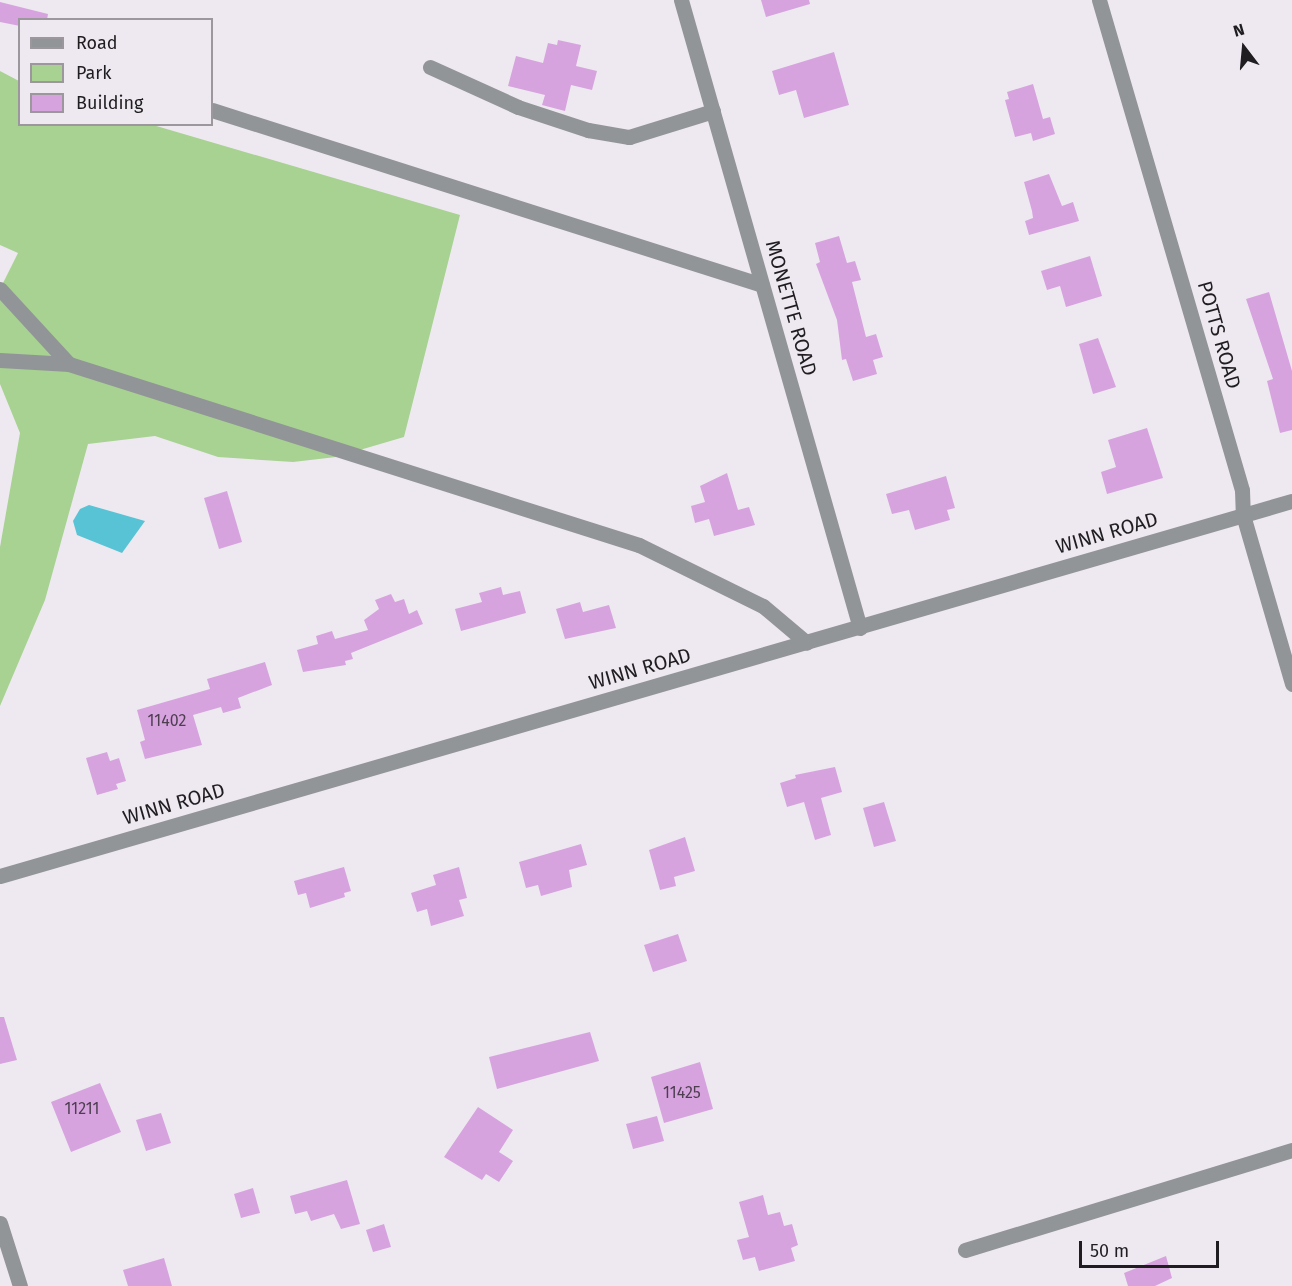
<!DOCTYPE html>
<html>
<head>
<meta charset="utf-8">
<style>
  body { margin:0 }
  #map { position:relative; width:1292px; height:1286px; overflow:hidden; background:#eee9f1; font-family:"Fira Sans",sans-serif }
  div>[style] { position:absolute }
  .green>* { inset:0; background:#a8d292 }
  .water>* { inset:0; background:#57c3d4 }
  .building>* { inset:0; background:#d7a3df }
  .minor>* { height:15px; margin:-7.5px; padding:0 7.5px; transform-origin:7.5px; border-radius:7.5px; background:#929597 }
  span { translate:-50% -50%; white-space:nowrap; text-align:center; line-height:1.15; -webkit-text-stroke:4.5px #eee9f1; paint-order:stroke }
  .number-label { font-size:16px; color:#4d3e50 }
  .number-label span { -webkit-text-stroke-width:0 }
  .street-label { font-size:20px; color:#1f1d20 }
  .legend { position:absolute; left:18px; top:18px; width:195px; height:108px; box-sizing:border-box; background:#eee9f1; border:2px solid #9b979d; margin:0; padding:8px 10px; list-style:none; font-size:18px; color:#1f1d20 }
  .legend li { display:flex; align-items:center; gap:12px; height:30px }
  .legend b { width:30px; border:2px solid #9b979d }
  .north { position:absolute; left:1214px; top:18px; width:60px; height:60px; -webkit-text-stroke:4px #eee9f1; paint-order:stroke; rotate:344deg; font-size:16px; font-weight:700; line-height:24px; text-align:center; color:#1f1d20 }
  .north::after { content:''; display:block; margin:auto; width:21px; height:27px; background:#1f1d20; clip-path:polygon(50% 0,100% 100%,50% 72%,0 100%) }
  .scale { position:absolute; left:1079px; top:1241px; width:140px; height:27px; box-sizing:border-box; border:3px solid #1f1d20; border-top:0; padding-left:8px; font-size:18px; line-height:21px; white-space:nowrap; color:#1f1d20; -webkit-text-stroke:4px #eee9f1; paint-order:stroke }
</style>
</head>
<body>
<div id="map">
  <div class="green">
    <i style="clip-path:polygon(0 71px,19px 81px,20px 124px,153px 125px,460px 215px,404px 437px,336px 457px,293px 462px,218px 457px,155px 436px,88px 444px,45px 600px,0 706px,0 547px,20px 433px,0 384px,0 289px,18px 253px,0 245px)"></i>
  </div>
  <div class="water">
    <i style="clip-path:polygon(89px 505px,145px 521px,122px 553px,77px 535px,73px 521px,80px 509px)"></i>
  </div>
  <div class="building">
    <i style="clip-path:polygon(761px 0,809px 0,810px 4px,766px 17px)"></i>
    <i style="clip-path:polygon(0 2px,48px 14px,47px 20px,20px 20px,20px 26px,0 22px)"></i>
    <i style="clip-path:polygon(558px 40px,581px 45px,576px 66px,597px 71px,592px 90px,571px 85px,565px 111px,542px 105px,545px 95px,508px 86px,516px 56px,543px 63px,548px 43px,557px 45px)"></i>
    <i style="clip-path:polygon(834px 52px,849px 105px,804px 118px,796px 90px,779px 95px,772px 71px)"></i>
    <i style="clip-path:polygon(1033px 84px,1043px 119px,1050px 117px,1055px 134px,1033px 141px,1031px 133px,1015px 137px,1005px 100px,1009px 99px,1007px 92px)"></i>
    <i style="clip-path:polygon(1049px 174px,1062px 206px,1073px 202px,1079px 221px,1029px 235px,1025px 221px,1033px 218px,1032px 211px,1024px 182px)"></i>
    <i style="clip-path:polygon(839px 236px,847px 263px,855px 261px,861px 280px,852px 282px,866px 337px,876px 334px,883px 357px,873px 360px,877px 374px,853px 381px,846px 359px,842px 360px,837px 320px,816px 264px,820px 262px,815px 243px)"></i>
    <i style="clip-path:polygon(1090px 256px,1102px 296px,1066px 307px,1060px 286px,1047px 290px,1041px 271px)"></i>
    <i style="clip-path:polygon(1269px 292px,1292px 371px,1292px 430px,1280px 433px,1267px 381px,1273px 379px,1246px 299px)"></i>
    <i style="clip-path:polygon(1098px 338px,1116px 387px,1093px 394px,1079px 344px)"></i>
    <i style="clip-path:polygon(1147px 428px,1163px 478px,1107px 494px,1101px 472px,1116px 467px,1108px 440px)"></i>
    <i style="clip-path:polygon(727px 473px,738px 510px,749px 507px,755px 525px,714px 536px,709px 519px,695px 523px,691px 506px,705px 502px,700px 486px)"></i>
    <i style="clip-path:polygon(946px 476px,955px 508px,947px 510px,950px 520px,915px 530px,909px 510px,892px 514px,886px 494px)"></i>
    <i style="clip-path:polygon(227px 491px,242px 542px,219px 549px,204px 498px)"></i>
    <i style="clip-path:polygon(501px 587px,503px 595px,520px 591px,526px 613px,461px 631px,455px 609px,482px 602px,479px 593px)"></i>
    <i style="clip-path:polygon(391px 594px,395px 602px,404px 599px,409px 614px,417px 610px,423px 624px,351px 653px,353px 659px,345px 661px,346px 665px,303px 672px,297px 650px,318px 644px,316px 636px,332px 631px,335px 639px,368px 630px,364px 620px,379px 609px,375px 600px)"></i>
    <i style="clip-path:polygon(580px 602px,583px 612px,609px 605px,616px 628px,565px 639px,556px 609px)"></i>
    <i style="clip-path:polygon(265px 662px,272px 685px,238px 698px,241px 708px,223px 713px,221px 707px,193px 715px,202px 745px,145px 759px,140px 742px,145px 740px,137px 710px,210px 689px,207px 679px)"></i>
    <i style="clip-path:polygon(107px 752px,110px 761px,119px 758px,126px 781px,116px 784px,118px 789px,97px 795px,86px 758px)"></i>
    <i style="clip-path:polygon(835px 767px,842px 792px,821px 798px,831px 835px,815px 840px,804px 802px,787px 807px,780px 783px,796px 778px,795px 775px)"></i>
    <i style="clip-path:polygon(884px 802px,896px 841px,874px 847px,863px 808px)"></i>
    <i style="clip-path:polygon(685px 837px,695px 871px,674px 877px,676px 886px,660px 890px,649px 850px)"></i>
    <i style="clip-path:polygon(581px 844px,587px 865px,569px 870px,572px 887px,541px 896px,538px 885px,526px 888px,519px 862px)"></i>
    <i style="clip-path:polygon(344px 867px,351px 891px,344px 893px,345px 897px,310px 908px,306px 893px,298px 895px,294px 881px)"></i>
    <i style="clip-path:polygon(459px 867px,467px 898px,459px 900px,464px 916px,431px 926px,427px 909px,417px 912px,411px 893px,436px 885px,433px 875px)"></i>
    <i style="clip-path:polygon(678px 934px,687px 961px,653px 972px,644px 945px)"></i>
    <i style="clip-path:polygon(0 1017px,4px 1017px,17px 1060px,0 1064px)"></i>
    <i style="clip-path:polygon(590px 1032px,599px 1061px,497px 1089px,489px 1057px)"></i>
    <i style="clip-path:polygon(700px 1062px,713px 1109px,664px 1123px,651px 1077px)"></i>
    <i style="clip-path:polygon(100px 1083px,121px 1132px,71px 1152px,51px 1102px)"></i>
    <i style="clip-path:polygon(478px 1107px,513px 1130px,499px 1152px,513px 1161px,499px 1182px,486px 1174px,482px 1180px,444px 1157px)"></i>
    <i style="clip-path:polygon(161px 1113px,171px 1143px,146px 1151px,136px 1120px)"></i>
    <i style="clip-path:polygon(657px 1116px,664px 1141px,633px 1149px,626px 1124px)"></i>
    <i style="clip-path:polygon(347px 1180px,360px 1224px,341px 1229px,334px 1214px,311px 1221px,307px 1211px,295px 1214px,290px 1196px)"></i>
    <i style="clip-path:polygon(253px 1188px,260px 1213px,241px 1218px,234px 1194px)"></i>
    <i style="clip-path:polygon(763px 1195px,768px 1215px,780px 1212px,784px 1226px,792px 1224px,798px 1245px,791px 1248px,795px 1261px,759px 1271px,755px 1257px,743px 1260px,737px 1240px,749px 1237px,739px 1202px)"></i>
    <i style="clip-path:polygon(384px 1224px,391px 1247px,373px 1252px,366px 1230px)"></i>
    <i style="clip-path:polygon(1166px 1256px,1172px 1278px,1155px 1286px,1128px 1286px,1124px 1273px)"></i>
    <i style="clip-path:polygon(164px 1258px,172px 1286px,128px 1286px,123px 1270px)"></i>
  </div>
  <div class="minor">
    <i style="left:681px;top:0;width:653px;rotate:74.09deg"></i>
    <i style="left:1099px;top:0;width:510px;rotate:73.73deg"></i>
    <i style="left:1242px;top:490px;width:25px;rotate:88deg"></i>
    <i style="left:1243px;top:515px;width:176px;rotate:73.8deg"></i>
    <i style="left:430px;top:67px;width:97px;rotate:24.4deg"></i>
    <i style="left:518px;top:107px;width:74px;rotate:18.2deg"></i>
    <i style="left:588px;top:130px;width:42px;rotate:9.7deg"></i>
    <i style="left:629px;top:137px;width:88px;rotate:-17.2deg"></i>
    <i style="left:212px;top:110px;width:577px;rotate:17.65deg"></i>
    <i style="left:0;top:289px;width:102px;rotate:47.4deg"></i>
    <i style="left:0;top:360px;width:69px;rotate:3.3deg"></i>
    <i style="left:69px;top:364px;width:598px;rotate:17.62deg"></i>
    <i style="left:639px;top:545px;width:138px;rotate:26.2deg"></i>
    <i style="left:763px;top:606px;width:57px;rotate:40.1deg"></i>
    <i style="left:0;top:876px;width:1345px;rotate:-16.19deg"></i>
    <i style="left:0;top:1223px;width:66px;rotate:72.4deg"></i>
    <i style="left:965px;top:1250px;width:342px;rotate:-17deg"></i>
  </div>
  <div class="number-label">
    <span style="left:167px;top:721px">11402</span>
    <span style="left:682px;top:1093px">11425</span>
    <span style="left:82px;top:1109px">11211</span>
  </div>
  <div class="street-label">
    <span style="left:791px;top:308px;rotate:74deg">MONETTE ROAD</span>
    <span style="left:1219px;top:335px;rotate:74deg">POTTS ROAD</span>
    <span style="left:1107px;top:533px;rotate:-16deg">WINN ROAD</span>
    <span style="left:640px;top:669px;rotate:-16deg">WINN ROAD</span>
    <span style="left:174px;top:804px;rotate:-16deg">WINN ROAD</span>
  </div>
  <ul class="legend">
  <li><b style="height:8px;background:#929597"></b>Road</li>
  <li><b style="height:16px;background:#a8d292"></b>Park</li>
  <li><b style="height:16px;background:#d7a3df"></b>Building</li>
  </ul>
  <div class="north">N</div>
  <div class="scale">50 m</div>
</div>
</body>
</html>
